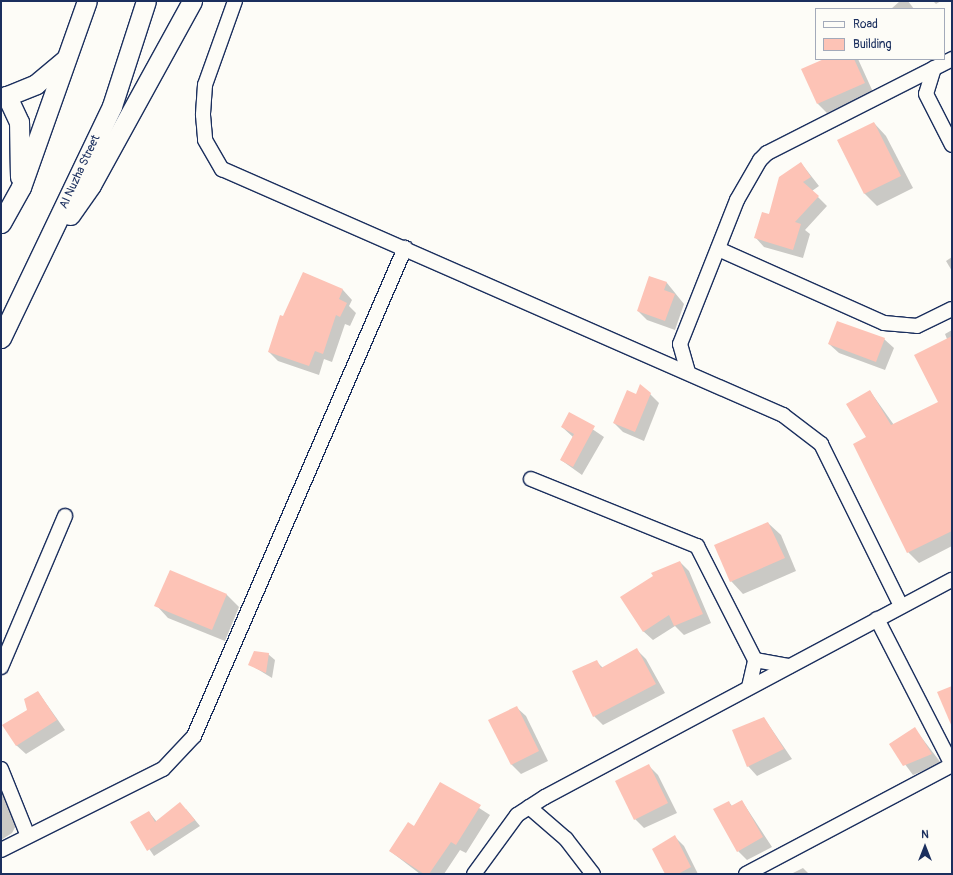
<!DOCTYPE html>
<html>
<head>
<meta charset="utf-8">
<style>
  body { margin:0 }
  #map { position:relative; width:953px; height:875px; overflow:hidden; background:#fdfcf7; font-family:Pangolin,sans-serif }
  div>[style] { position:absolute }
  .shadow>* { inset:0; background:#0003 }
  .building>* { inset:0; background:#fdc3b6 }
  .roads { filter:drop-shadow(1px 0 #1b2f5e) drop-shadow(-1px 0 #1b2f5e) drop-shadow(0 1px #1b2f5e) drop-shadow(0 -1px #1b2f5e) }
  .street>* { height:14px; margin:-7px; padding:0 7px; transform-origin:7px; border-radius:7px; background:#fdfcf7 }
  .secondary>* { height:19px; margin:-9.5px; padding:0 9.5px; transform-origin:9.5px; border-radius:9.5px; background:#fdfcf7 }
  span { translate:-50% -50%; white-space:nowrap; text-align:center; line-height:1.15; -webkit-text-stroke:4px #fdfcf7; paint-order:stroke }
  .street-label { font-size:12px; color:#1b2f5e }
  .frame { position:absolute; inset:0; border:2px solid #1b2f5e; pointer-events:none }
  .legend { position:absolute; left:815px; top:8px; width:130px; height:52px; box-sizing:border-box; background:#fdfcf7; border:1px solid #a3aaba; margin:0; padding:5px 7px; list-style:none; font-size:12px; color:#1b2f5e }
  .legend li { display:flex; align-items:center; gap:8px; height:20px }
  .legend b { width:20px; border:1px solid #a3aaba }
  .north { position:absolute; left:905px; top:827px; width:40px; height:40px; -webkit-text-stroke:3px #fdfcf7; paint-order:stroke; rotate:0deg; font-size:11px; font-weight:700; line-height:16px; text-align:center; color:#1b2f5e }
  .north::after { content:''; display:block; margin:auto; width:14px; height:18px; background:#1b2f5e; clip-path:polygon(50% 0,100% 100%,50% 72%,0 100%) }
</style>
</head>
<body>
<div id="map">
  <div class="shadow">
    <i style="clip-path:polygon(900px 1px,908px 1px,914px 9px,891px 9px)"></i>
    <i style="clip-path:polygon(933px 1px,941px 1px,936px 4px)"></i>
    <i style="clip-path:polygon(826px 59px,858px 59px,873px 92px,827px 113px,818px 104px)"></i>
    <i style="clip-path:polygon(874px 123px,886px 136px,913px 188px,877px 206px,865px 194px,838px 141px)"></i>
    <i style="clip-path:polygon(801px 163px,819px 186px,812px 191px,827px 206px,805px 230px,810px 234px,803px 258px,764px 247px,755px 237px)"></i>
    <i style="clip-path:polygon(952px 257px,952px 271px,946px 261px)"></i>
    <i style="clip-path:polygon(304px 273px,343px 290px,352px 300px,349px 306px,356px 313px,350px 326px,345px 324px,332px 362px,324px 359px,319px 375px,278px 361px,269px 352px)"></i>
    <i style="clip-path:polygon(650px 277px,667px 283px,684px 304px,675px 330px,647px 320px,638px 311px)"></i>
    <i style="clip-path:polygon(952px 330px,952px 546px,919px 563px,908px 552px,867px 438px,870px 391px,894px 425px,940px 402px,947px 339px,945px 334px)"></i>
    <i style="clip-path:polygon(884px 339px,894px 348px,885px 370px,839px 353px,829px 344px)"></i>
    <i style="clip-path:polygon(650px 394px,659px 403px,644px 441px,623px 432px,614px 423px,637px 395px)"></i>
    <i style="clip-path:polygon(570px 414px,604px 437px,582px 475px,561px 460px,573px 437px,562px 427px)"></i>
    <i style="clip-path:polygon(768px 523px,781px 535px,796px 571px,743px 594px,731px 581px)"></i>
    <i style="clip-path:polygon(680px 562px,689px 571px,711px 623px,684px 635px,675px 626px,653px 640px,643px 631px)"></i>
    <i style="clip-path:polygon(170px 571px,227px 595px,239px 607px,225px 641px,168px 618px,156px 605px)"></i>
    <i style="clip-path:polygon(637px 650px,646px 659px,665px 693px,603px 725px,594px 716px,597px 662px,603px 668px)"></i>
    <i style="clip-path:polygon(268px 654px,275px 660px,272px 678px,249px 664px)"></i>
    <i style="clip-path:polygon(38px 692px,65px 730px,26px 754px,16px 745px)"></i>
    <i style="clip-path:polygon(516px 707px,526px 716px,548px 761px,521px 774px,512px 765px)"></i>
    <i style="clip-path:polygon(764px 718px,792px 759px,757px 776px,748px 766px)"></i>
    <i style="clip-path:polygon(915px 729px,941px 763px,913px 775px,890px 744px)"></i>
    <i style="clip-path:polygon(649px 766px,658px 775px,677px 813px,644px 828px,635px 819px)"></i>
    <i style="clip-path:polygon(1px 783px,19px 820px,12px 833px,1px 840px)"></i>
    <i style="clip-path:polygon(440px 783px,490px 815px,466px 853px,460px 850px,444px 874px,420px 874px,390px 851px,414px 827px)"></i>
    <i style="clip-path:polygon(742px 801px,772px 847px,747px 860px,738px 851px,729px 802px,732px 806px)"></i>
    <i style="clip-path:polygon(186px 809px,200px 826px,154px 856px,131px 822px,149px 812px,157px 822px)"></i>
    <i style="clip-path:polygon(675px 837px,684px 846px,698px 874px,666px 874px)"></i>
    <i style="clip-path:polygon(803px 868px,809px 874px,791px 874px)"></i>
  </div>
  <div class="building">
    <i style="clip-path:polygon(824px 59px,854px 59px,865px 83px,817px 104px,801px 69px)"></i>
    <i style="clip-path:polygon(874px 122px,901px 176px,864px 194px,837px 140px)"></i>
    <i style="clip-path:polygon(801px 162px,811px 177px,803px 182px,819px 196px,795px 222px,801px 224px,793px 250px,754px 238px,762px 212px,769px 214px,779px 177px)"></i>
    <i style="clip-path:polygon(303px 272px,343px 289px,339px 299px,347px 303px,340px 317px,336px 315px,323px 354px,315px 351px,309px 366px,268px 352px,280px 315px,283px 316px)"></i>
    <i style="clip-path:polygon(649px 276px,667px 282px,664px 290px,675px 294px,665px 321px,637px 311px)"></i>
    <i style="clip-path:polygon(837px 321px,885px 338px,876px 362px,828px 344px)"></i>
    <i style="clip-path:polygon(952px 336px,952px 531px,907px 553px,853px 444px,866px 437px,846px 404px,870px 390px,891px 425px,938px 402px,914px 355px)"></i>
    <i style="clip-path:polygon(640px 384px,651px 393px,635px 432px,613px 423px,627px 390px,636px 394px)"></i>
    <i style="clip-path:polygon(569px 412px,595px 426px,573px 467px,560px 460px,574px 434px,561px 427px)"></i>
    <i style="clip-path:polygon(768px 522px,785px 558px,730px 582px,714px 545px)"></i>
    <i style="clip-path:polygon(680px 561px,703px 614px,674px 626px,669px 615px,643px 632px,620px 597px,653px 576px,651px 573px)"></i>
    <i style="clip-path:polygon(170px 570px,227px 594px,212px 630px,154px 606px)"></i>
    <i style="clip-path:polygon(637px 648px,656px 684px,593px 717px,572px 671px,597px 660px,601px 668px)"></i>
    <i style="clip-path:polygon(254px 651px,269px 653px,266px 673px,248px 665px)"></i>
    <i style="clip-path:polygon(952px 686px,952px 727px,937px 692px)"></i>
    <i style="clip-path:polygon(38px 691px,57px 720px,16px 746px,2px 725px,27px 710px,24px 699px)"></i>
    <i style="clip-path:polygon(517px 706px,539px 751px,511px 765px,488px 720px)"></i>
    <i style="clip-path:polygon(764px 717px,784px 749px,747px 767px,732px 730px)"></i>
    <i style="clip-path:polygon(915px 727px,932px 754px,903px 766px,889px 744px)"></i>
    <i style="clip-path:polygon(649px 764px,668px 803px,634px 820px,615px 781px)"></i>
    <i style="clip-path:polygon(440px 782px,481px 805px,456px 845px,451px 842px,429px 874px,424px 874px,389px 851px,408px 822px,414px 826px)"></i>
    <i style="clip-path:polygon(742px 800px,763px 837px,737px 852px,713px 809px,729px 801px,731px 806px)"></i>
    <i style="clip-path:polygon(180px 802px,195px 820px,147px 851px,130px 822px,149px 811px,155px 822px)"></i>
    <i style="clip-path:polygon(675px 835px,691px 867px,678px 874px,665px 874px,652px 849px)"></i>
  </div>
  <div class="roads">
    <div class="street">
      <i style="left:235px;top:1px;width:89px;rotate:109.7deg"></i>
      <i style="left:205px;top:85px;width:30px;rotate:94deg"></i>
      <i style="left:203px;top:115px;width:25px;rotate:85deg"></i>
      <i style="left:205px;top:140px;width:34px;rotate:60deg"></i>
      <i style="left:222px;top:169px;width:613px;rotate:23.68deg"></i>
      <i style="left:783px;top:415px;width:48px;rotate:37.3deg"></i>
      <i style="left:821px;top:444px;width:181px;rotate:63.7deg"></i>
      <i style="left:934px;top:68px;width:27px;rotate:107deg"></i>
      <i style="left:926px;top:94px;width:57px;rotate:63deg"></i>
      <i style="left:718px;top:249px;width:182px;rotate:24deg"></i>
      <i style="left:884px;top:323px;width:33px;rotate:5deg"></i>
      <i style="left:917px;top:326px;width:39px;rotate:-26deg"></i>
      <i style="left:688px;top:372px;width:29px;rotate:-106deg"></i>
      <i style="left:680px;top:344px;width:155px;rotate:-68.4deg"></i>
      <i style="left:737px;top:200px;width:46px;rotate:-60.1deg"></i>
      <i style="left:760px;top:160px;width:10px;rotate:-45deg"></i>
      <i style="left:767px;top:153px;width:208px;rotate:-26.9deg"></i>
      <i style="left:531px;top:479px;width:179px;rotate:22deg"></i>
      <i style="left:697px;top:546px;width:128px;rotate:63deg"></i>
      <i style="left:755px;top:660px;width:35px;rotate:10deg"></i>
      <i style="left:877px;top:619px;width:164px;rotate:62.8deg"></i>
      <i style="left:1px;top:667px;width:164px;rotate:-67deg"></i>
      <i style="left:749px;top:687px;width:28px;rotate:-77deg"></i>
      <i style="left:1px;top:769px;width:72px;rotate:68.1deg"></i>
      <i style="left:529px;top:807px;width:49px;rotate:40.9deg"></i>
      <i style="left:566px;top:839px;width:44px;rotate:52.4deg"></i>
      <i style="left:1px;top:850px;width:181px;rotate:-26.6deg"></i>
      <i style="left:163px;top:769px;width:45px;rotate:-46.8deg"></i>
      <i style="left:194px;top:736px;width:532px;rotate:-66.62deg"></i>
      <i style="left:474px;top:874px;width:73px;rotate:-53.9deg"></i>
      <i style="left:517px;top:815px;width:33px;rotate:-33deg"></i>
      <i style="left:545px;top:797px;width:461px;rotate:-28.1deg"></i>
      <i style="left:746px;top:874px;width:233px;rotate:-27.9deg"></i>
    </div>
    <div class="secondary">
      <i style="left:20px;top:177px;width:55px;rotate:-91deg"></i>
      <i style="left:19px;top:122px;width:29px;rotate:-115deg"></i>
      <i style="left:7px;top:96px;width:31px;rotate:-22deg"></i>
      <i style="left:36px;top:84px;width:39px;rotate:-40deg"></i>
      <i style="left:70px;top:215px;width:37px;rotate:-55deg"></i>
      <i style="left:91px;top:185px;width:210px;rotate:-61.2deg"></i>
      <i style="left:1px;top:223px;width:41px;rotate:-60.9deg"></i>
      <i style="left:21px;top:187px;width:197px;rotate:-70.5deg"></i>
      <i style="left:1px;top:338px;width:257px;rotate:-64.4deg"></i>
      <i style="left:112px;top:106px;width:110px;rotate:-72.1deg"></i>
    </div>
  </div>
  <div class="street-label">
    <span style="left:80px;top:172px;rotate:-65deg">Al Nuzha Street</span>
  </div>
  <div class="frame"></div>
  <ul class="legend">
  <li><b style="height:5px;background:#fdfcf7"></b>Road</li>
  <li><b style="height:11px;background:#fdc3b6"></b>Building</li>
  </ul>
  <div class="north">N</div>
</div>
</body>
</html>
